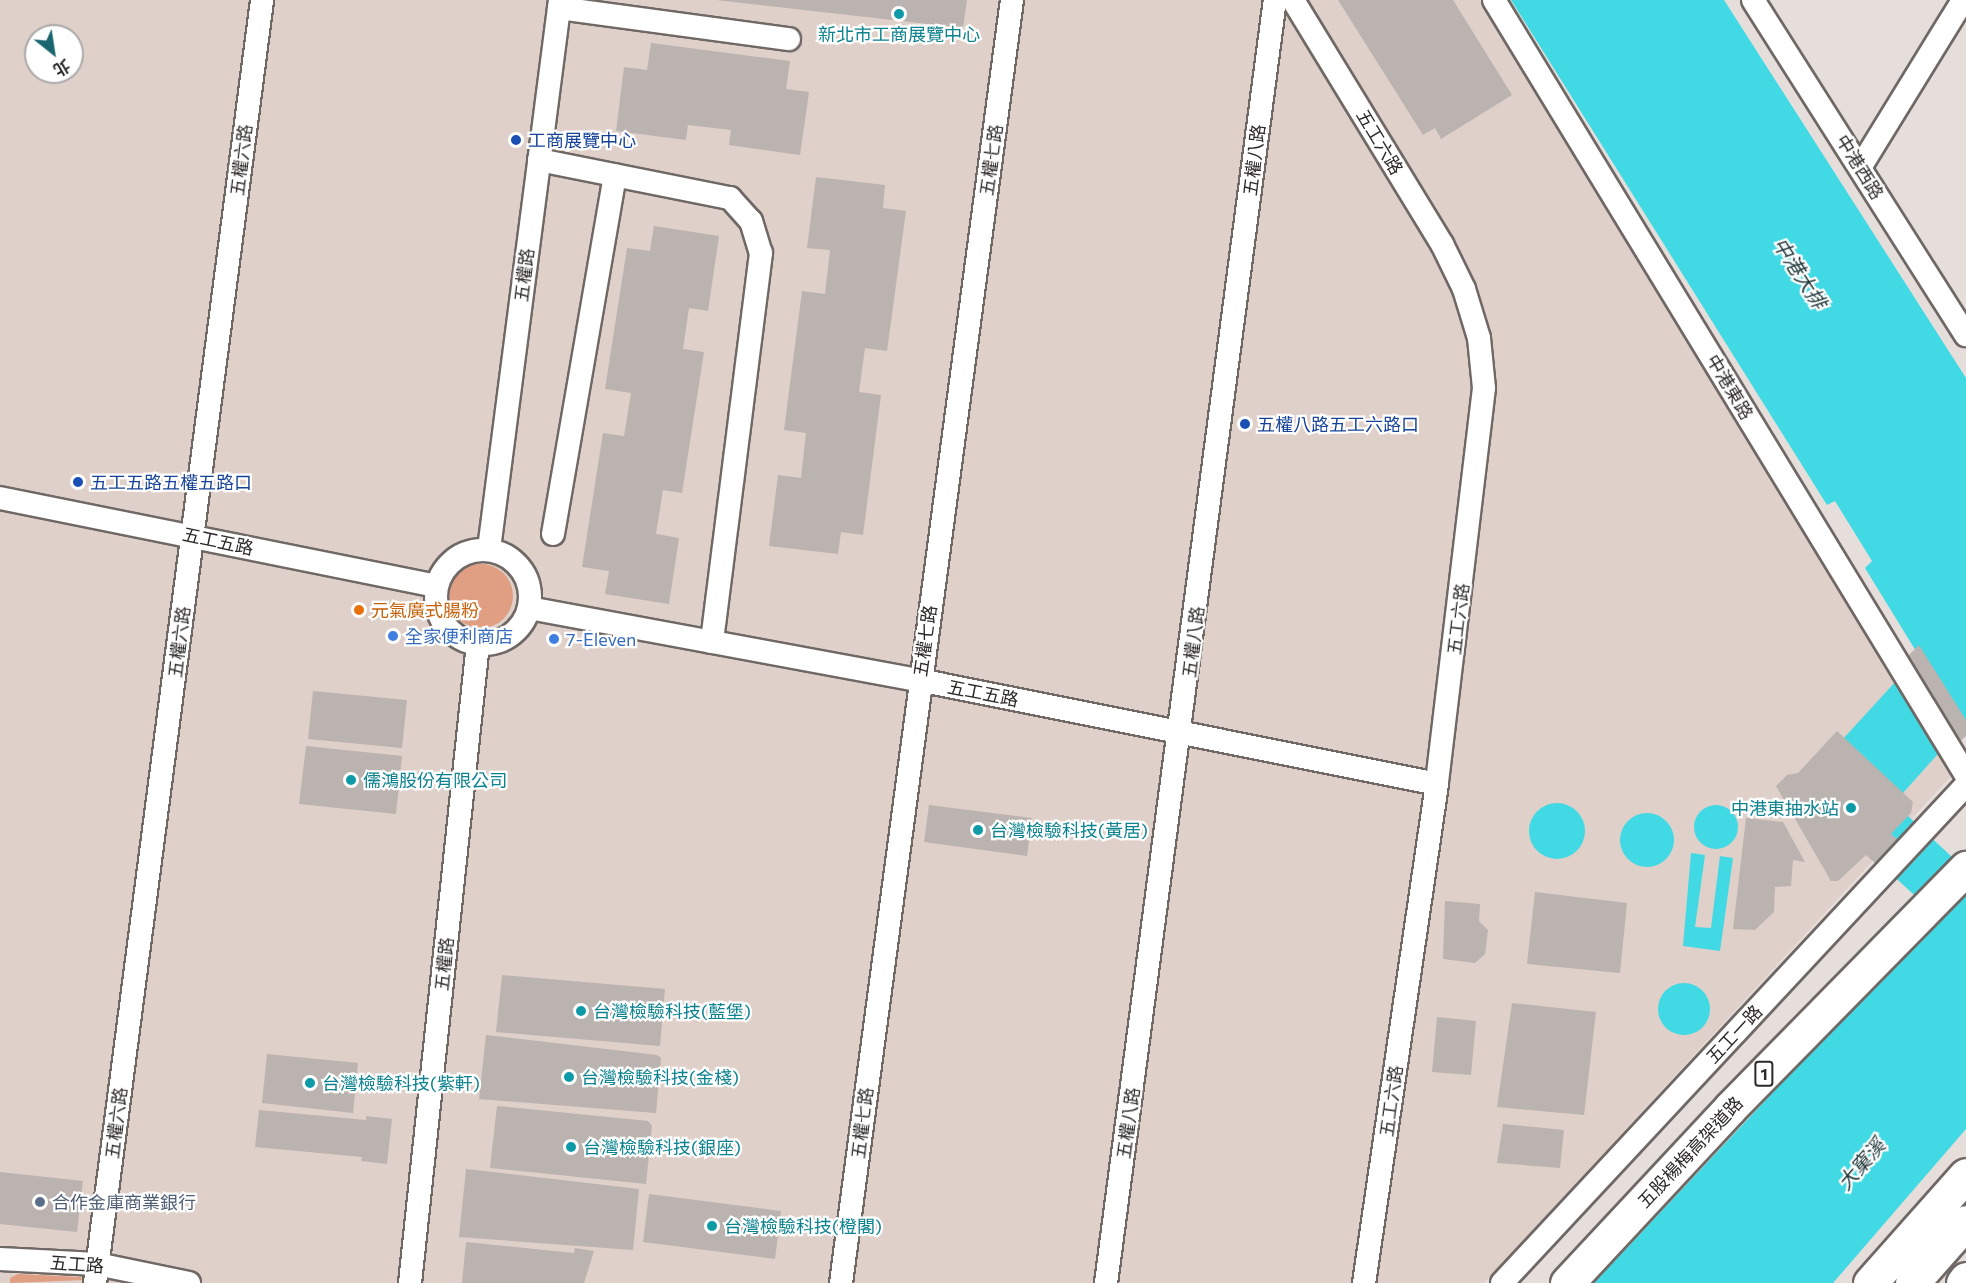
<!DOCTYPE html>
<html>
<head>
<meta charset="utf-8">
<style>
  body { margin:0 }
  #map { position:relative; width:1966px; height:1283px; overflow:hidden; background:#e6dedb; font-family:Commissioner,"Noto Sans TC",sans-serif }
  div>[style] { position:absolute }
  .built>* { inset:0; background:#dfd0ca }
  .green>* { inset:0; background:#e09e83 }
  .round { border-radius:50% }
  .water>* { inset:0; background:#41d9e4 }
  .building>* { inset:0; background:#bbb3b0 }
  .roads { filter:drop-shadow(2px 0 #6f6865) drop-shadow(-2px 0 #6f6865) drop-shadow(0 2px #6f6865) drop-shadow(0 -2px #6f6865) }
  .minor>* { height:22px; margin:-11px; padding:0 11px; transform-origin:11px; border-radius:11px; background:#fff }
  .minor>.ring { margin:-11px; padding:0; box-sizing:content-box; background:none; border:22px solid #fff; border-radius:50% }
  .highway>* { height:33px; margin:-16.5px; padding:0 16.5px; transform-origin:16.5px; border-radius:16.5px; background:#fff }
  .dots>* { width:16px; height:16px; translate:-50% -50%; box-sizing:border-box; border:3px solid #fff; border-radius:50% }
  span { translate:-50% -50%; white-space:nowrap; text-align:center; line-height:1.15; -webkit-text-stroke:4.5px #fff; paint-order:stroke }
  .shield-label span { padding:2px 4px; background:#fff; border:2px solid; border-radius:4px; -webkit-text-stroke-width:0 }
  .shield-label { font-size:16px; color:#2c2928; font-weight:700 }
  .culture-label { font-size:18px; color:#0d838f }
  .left { translate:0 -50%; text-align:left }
  .right { translate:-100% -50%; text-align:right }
  .transit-label { font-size:18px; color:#164399 }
  .street-label { font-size:18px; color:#2c2928 }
  .food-label { font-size:18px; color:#c56008 }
  .shop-label { font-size:18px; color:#366cbe }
  .service-label { font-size:18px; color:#4e5e75 }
  .water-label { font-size:20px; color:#1f3739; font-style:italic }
  .north { position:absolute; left:24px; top:24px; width:60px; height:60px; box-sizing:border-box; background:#fff; border:2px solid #aba9a9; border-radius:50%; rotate:150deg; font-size:16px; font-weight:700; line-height:24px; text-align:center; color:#2c2928 }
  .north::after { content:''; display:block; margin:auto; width:21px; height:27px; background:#19666e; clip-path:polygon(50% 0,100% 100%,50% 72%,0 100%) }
</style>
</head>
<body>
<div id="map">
  <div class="built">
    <i style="clip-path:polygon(evenodd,0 0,1480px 0,1951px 776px,1484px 1283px,0 1283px,0 0,36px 36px,72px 36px,72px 72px,36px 72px,36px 36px)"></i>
  </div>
  <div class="green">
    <i class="round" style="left:449px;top:564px;width:64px;height:64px"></i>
    <i style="clip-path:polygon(18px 1274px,80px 1277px,83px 1280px,10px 1283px,10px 1278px)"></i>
  </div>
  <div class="water">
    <i style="clip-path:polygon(1511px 0,1724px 0,1966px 378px,1966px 731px,1963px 726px,1894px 803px,1966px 870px,1966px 1129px,1833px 1283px,1594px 1283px,1938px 917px,1798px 788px,1919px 656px,1865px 568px,1872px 561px,1835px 501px,1827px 505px)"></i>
    <i class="round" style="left:1529px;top:803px;width:56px;height:56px"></i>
    <i class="round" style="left:1694px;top:805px;width:44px;height:44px"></i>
    <i class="round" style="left:1620px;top:813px;width:54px;height:54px"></i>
    <i style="clip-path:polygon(1691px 853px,1705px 855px,1695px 927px,1711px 928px,1720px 856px,1733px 858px,1720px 951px,1683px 946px)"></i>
    <i class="round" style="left:1658px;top:983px;width:52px;height:52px"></i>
  </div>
  <div class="building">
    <i style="clip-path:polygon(716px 0,967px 0,963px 28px)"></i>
    <i style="clip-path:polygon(1338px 0,1453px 0,1512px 95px,1441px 139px,1435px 128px,1423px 135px)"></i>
    <i style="clip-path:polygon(651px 43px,790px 61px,786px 89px,809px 92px,800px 155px,729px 145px,731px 130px,688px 125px,686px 140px,616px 131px,624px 67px,647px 70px)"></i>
    <i style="clip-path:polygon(816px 177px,885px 185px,883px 208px,906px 211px,887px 351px,865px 348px,859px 392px,881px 395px,863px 535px,841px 532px,838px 554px,769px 546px,778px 475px,801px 478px,806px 433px,784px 430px,802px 291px,825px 294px,830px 250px,807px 248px)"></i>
    <i style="clip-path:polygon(654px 226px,719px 236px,708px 311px,689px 308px,683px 349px,704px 352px,682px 493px,663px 490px,656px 534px,679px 538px,669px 604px,605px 594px,609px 571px,582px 567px,603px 433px,624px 436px,631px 393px,605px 389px,627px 248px,650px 251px)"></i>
    <i style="clip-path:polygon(1919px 645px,1966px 720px,1966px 736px,1958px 743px,1906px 658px)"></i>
    <i style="clip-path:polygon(313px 691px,407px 700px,402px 748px,308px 739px)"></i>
    <i style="clip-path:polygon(1837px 731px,1913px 802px,1911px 813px,1891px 834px,1898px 840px,1876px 864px,1866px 855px,1838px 881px,1831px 881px,1776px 786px,1787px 775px,1798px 773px)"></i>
    <i style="clip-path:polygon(306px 746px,402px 756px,396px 814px,299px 804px)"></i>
    <i style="clip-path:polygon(929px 805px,1032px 818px,1027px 856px,924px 842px)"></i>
    <i style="clip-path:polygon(1746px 818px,1783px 822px,1805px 862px,1793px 860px,1791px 886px,1775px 887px,1774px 912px,1755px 930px,1733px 929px)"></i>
    <i style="clip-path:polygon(1535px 892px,1627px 903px,1620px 973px,1527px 964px)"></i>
    <i style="clip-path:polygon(1445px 901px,1480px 904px,1479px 921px,1488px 930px,1485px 954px,1475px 963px,1443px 959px)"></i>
    <i style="clip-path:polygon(502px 975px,665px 989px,660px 1046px,496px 1032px)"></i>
    <i style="clip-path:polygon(1512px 1003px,1596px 1012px,1584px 1115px,1497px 1107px)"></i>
    <i style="clip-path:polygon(1437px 1017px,1476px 1021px,1471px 1075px,1432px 1072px)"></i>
    <i style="clip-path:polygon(486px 1035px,657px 1055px,661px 1058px,656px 1113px,479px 1099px)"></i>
    <i style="clip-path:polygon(267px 1054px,358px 1063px,353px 1113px,262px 1103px)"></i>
    <i style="clip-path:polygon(497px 1106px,648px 1121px,652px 1126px,646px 1184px,490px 1168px)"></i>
    <i style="clip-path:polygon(259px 1110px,366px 1120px,366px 1116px,392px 1119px,387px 1164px,361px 1161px,362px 1157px,255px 1147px)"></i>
    <i style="clip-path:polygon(1503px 1124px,1564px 1130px,1560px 1168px,1497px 1163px)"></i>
    <i style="clip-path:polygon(466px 1169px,639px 1189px,633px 1250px,459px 1237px)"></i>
    <i style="clip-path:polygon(0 1172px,83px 1181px,77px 1232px,0 1224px)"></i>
    <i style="clip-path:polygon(649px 1194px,781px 1211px,775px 1259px,643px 1242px)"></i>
    <i style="clip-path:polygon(466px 1242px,574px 1253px,575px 1248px,594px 1251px,584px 1283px,462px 1283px)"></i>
  </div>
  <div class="roads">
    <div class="minor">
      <i style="left:1293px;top:0;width:286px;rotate:58.6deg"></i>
      <i style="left:1442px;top:244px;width:50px;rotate:63.9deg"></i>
      <i style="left:1464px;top:289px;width:51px;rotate:73deg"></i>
      <i style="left:1479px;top:338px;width:50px;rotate:84.3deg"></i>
      <i style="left:1484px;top:388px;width:399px;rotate:96.8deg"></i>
      <i style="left:1437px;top:784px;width:504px;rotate:98.32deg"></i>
      <i style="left:1494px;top:0;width:907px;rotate:58.66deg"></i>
      <i style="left:1753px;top:0;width:397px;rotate:57.6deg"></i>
      <i style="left:559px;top:8px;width:232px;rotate:7.7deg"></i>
      <i style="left:539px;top:160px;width:195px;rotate:11.3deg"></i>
      <i style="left:730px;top:198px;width:31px;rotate:48deg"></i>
      <i style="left:751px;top:221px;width:34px;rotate:73deg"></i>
      <i style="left:761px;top:253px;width:392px;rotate:97.2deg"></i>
      <i style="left:1861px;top:166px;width:195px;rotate:-58.4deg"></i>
      <i style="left:0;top:498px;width:445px;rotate:11.4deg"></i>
      <i style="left:553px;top:534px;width:364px;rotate:-80.2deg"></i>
      <i style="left:489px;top:549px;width:554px;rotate:-82.63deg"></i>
      <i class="ring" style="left:436px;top:550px;width:72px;height:72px"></i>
      <i style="left:529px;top:608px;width:397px;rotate:10.5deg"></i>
      <i style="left:919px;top:680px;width:528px;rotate:11.35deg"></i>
      <i style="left:0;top:1259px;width:97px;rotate:3deg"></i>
      <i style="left:97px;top:1264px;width:94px;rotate:11.7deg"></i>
      <i style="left:95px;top:1283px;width:1294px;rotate:-82.58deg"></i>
      <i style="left:410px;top:1283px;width:643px;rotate:-83.93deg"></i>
      <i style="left:841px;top:1283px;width:1294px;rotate:-82.41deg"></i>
      <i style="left:1106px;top:1283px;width:1294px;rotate:-82.5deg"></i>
      <i style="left:1502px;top:1283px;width:681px;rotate:-47.02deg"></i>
    </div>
    <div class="highway">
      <i style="left:1567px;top:1283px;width:239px;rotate:-47deg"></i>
      <i style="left:1730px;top:1108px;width:337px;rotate:-45.5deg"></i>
      <i style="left:1870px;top:1283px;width:144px;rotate:-48.4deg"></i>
      <i style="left:1912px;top:1283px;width:81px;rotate:-48.5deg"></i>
      <i style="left:1963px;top:1283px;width:5px;rotate:-53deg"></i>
    </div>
  </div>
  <div class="dots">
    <i style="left:899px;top:14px;background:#0f9aa8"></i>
    <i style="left:516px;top:140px;background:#1a4fb4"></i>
    <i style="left:1245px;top:424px;background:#1a4fb4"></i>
    <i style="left:78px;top:482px;background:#1a4fb4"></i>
    <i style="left:359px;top:610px;background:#e8710a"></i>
    <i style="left:393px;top:636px;background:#3f7fe0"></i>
    <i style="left:554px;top:639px;background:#3f7fe0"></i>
    <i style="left:351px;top:780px;background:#0f9aa8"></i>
    <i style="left:1851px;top:808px;background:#0f9aa8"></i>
    <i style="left:978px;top:830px;background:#0f9aa8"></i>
    <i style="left:581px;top:1011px;background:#0f9aa8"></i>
    <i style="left:569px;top:1077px;background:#0f9aa8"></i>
    <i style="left:310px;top:1083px;background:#0f9aa8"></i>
    <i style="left:571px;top:1147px;background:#0f9aa8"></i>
    <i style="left:40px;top:1202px;background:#5c6f8a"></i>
    <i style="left:712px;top:1226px;background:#0f9aa8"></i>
  </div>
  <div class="shield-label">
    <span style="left:1764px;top:1074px">1</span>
  </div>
  <div class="culture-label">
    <span style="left:899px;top:34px">新北市工商展覽中心</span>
    <span class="left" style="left:363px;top:780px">儒鴻股份有限公司</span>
    <span class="right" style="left:1839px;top:808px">中港東抽水站</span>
    <span class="left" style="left:990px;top:830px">台灣檢驗科技(黃居)</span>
    <span class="left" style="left:593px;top:1011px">台灣檢驗科技(藍堡)</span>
    <span class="left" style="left:581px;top:1077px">台灣檢驗科技(金棧)</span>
    <span class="left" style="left:322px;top:1083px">台灣檢驗科技(紫軒)</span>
    <span class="left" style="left:583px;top:1147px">台灣檢驗科技(銀座)</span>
    <span class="left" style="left:724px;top:1226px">台灣檢驗科技(橙閣)</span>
  </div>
  <div class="transit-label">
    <span class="left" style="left:528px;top:140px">工商展覽中心</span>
    <span class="left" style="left:1257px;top:424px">五權八路五工六路口</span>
    <span class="left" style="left:90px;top:482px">五工五路五權五路口</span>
  </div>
  <div class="street-label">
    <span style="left:1380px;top:142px;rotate:59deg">五工六路</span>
    <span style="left:241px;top:160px;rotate:-83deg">五權六路</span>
    <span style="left:991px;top:160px;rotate:-82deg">五權七路</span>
    <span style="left:1254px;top:160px;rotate:-83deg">五權八路</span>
    <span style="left:1860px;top:167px;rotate:58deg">中港西路</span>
    <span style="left:524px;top:275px;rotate:-83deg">五權路</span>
    <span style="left:1730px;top:387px;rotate:59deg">中港東路</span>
    <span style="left:218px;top:541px;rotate:12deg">五工五路</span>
    <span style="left:1458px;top:619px;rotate:-83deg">五工六路</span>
    <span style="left:925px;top:641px;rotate:-82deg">五權七路</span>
    <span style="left:179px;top:642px;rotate:-83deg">五權六路</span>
    <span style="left:1193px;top:642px;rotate:-83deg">五權八路</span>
    <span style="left:983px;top:693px;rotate:11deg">五工五路</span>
    <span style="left:444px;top:964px;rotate:-84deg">五權路</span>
    <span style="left:1734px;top:1034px;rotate:-47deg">五工一路</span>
    <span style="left:1391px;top:1101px;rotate:-82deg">五工六路</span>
    <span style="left:116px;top:1123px;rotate:-83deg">五權六路</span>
    <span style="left:862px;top:1123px;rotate:-83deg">五權七路</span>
    <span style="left:1128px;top:1123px;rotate:-82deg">五權八路</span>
    <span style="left:1690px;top:1152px;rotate:-47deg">五股楊梅高架道路</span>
    <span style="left:77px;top:1264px;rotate:4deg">五工路</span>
  </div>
  <div class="food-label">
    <span class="left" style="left:371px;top:610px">元氣廣式腸粉</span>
  </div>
  <div class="shop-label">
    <span class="left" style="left:405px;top:636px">全家便利商店</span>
    <span class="left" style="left:566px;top:639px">7-Eleven</span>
  </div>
  <div class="service-label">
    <span class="left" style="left:52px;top:1202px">合作金庫商業銀行</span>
  </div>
  <div class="water-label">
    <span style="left:1800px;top:273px;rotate:57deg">中港大排</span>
    <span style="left:1861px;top:1164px;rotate:-49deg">大窠溪</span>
  </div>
  <div class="north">北</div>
</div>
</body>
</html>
